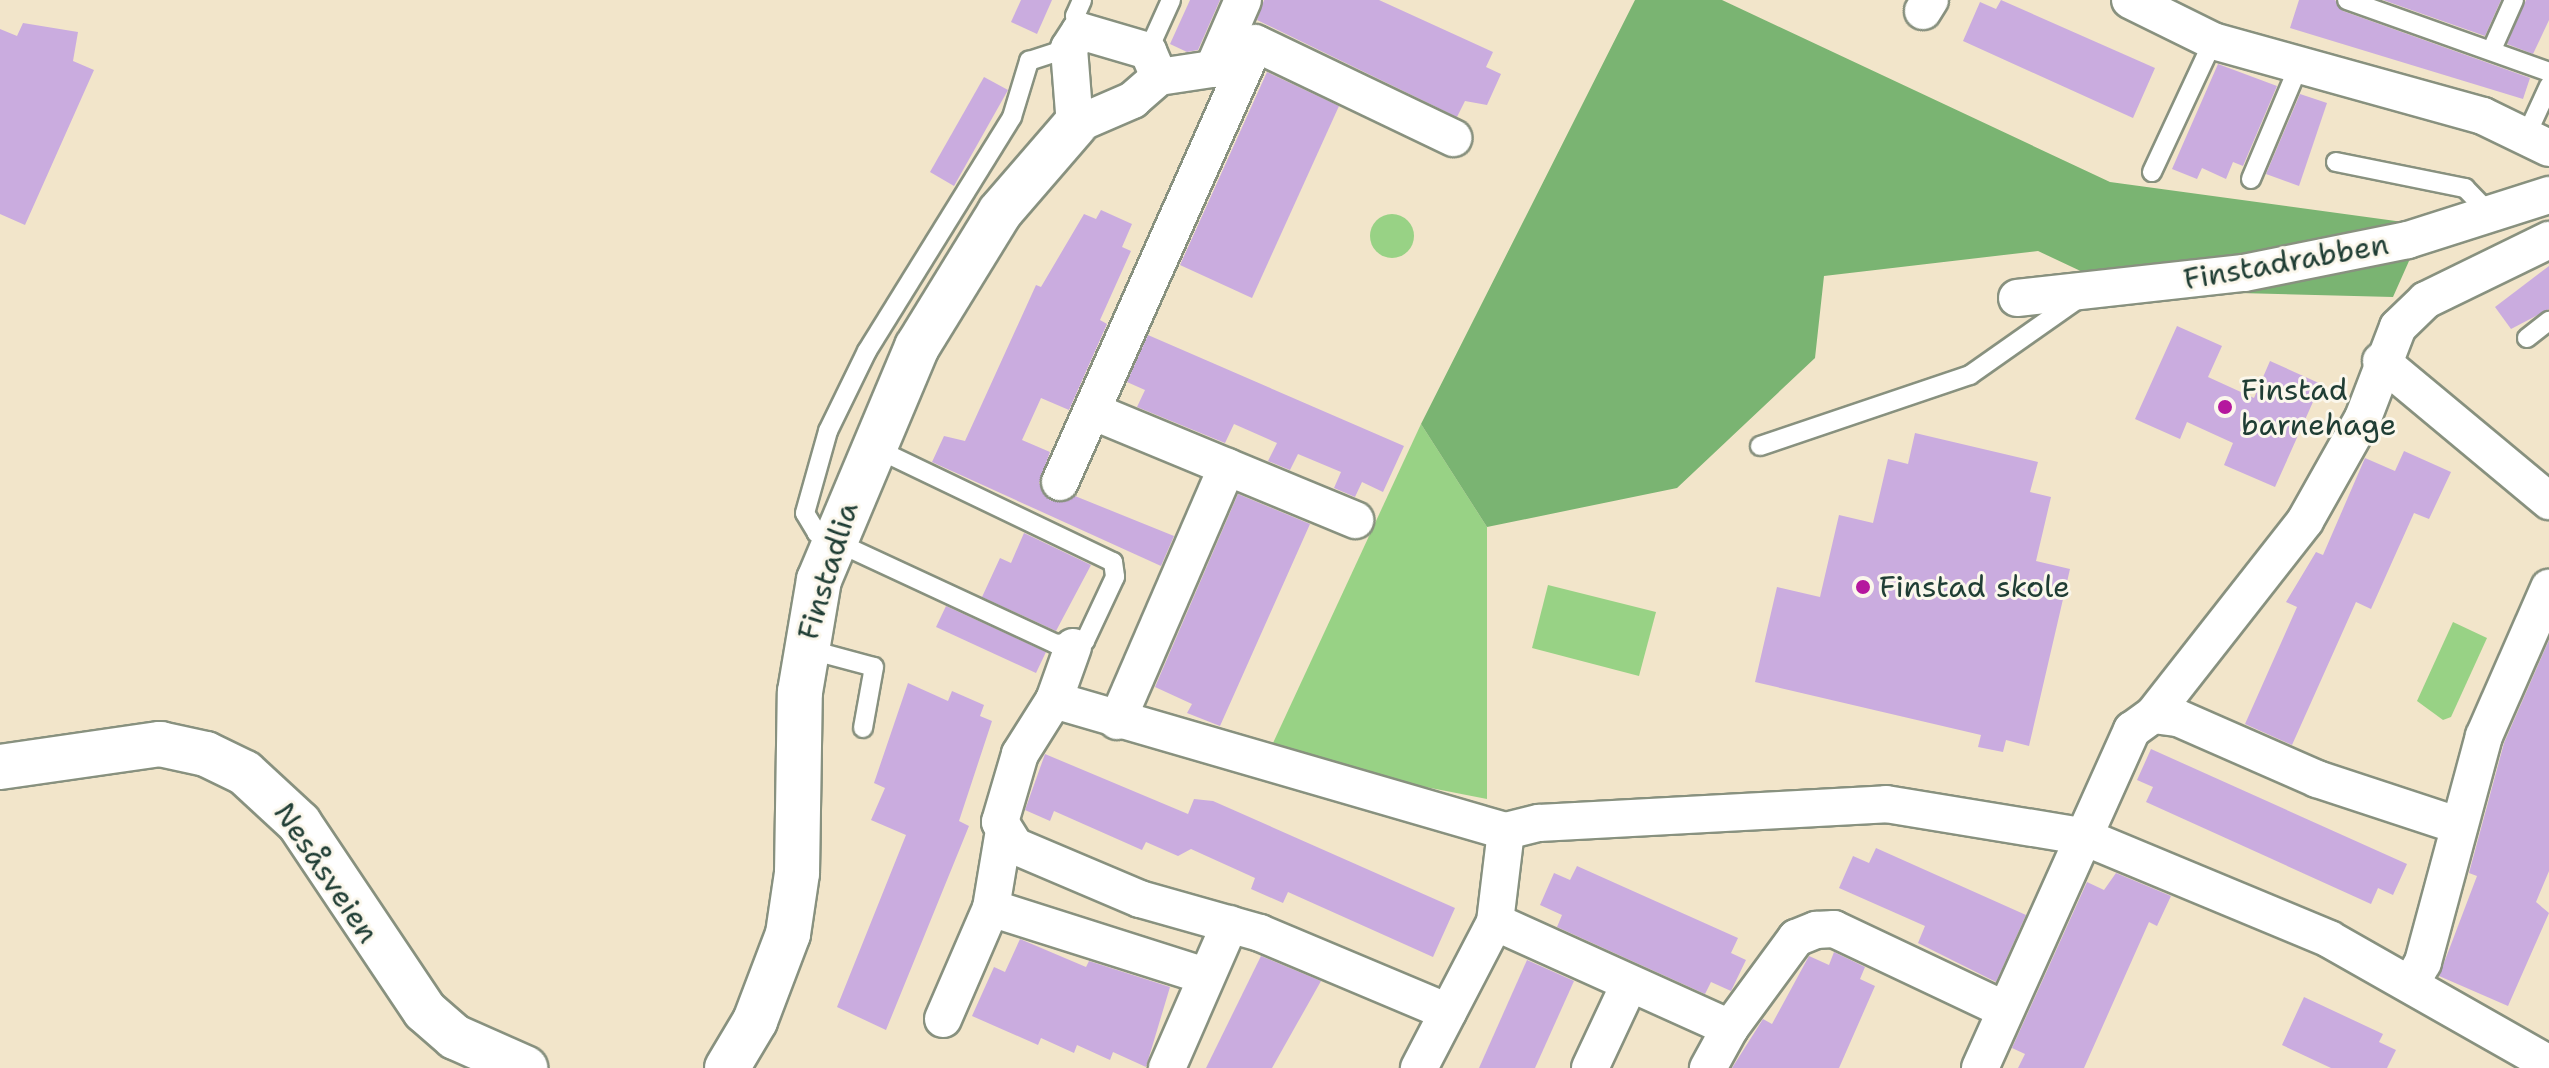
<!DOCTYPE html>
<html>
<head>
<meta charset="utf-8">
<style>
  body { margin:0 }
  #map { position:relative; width:2549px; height:1068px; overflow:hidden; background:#f2e5ca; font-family:"Shantell Sans",sans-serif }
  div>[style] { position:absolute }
  .green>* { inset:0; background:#98d285 }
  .round { border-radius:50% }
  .forest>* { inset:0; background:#7ab472 }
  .building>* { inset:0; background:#caacdf }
  .roads { filter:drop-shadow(2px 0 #88917f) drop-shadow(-2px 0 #88917f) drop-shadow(0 2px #88917f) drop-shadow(0 -2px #88917f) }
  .lane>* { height:18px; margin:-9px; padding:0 9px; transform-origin:9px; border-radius:9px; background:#fff }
  .street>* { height:36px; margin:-18px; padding:0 18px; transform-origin:18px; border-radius:18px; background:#fff }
  .secondary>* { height:44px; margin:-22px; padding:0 22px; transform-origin:22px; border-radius:22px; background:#fff }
  .dots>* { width:22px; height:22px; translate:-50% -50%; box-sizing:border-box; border:4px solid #fbf7ec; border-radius:50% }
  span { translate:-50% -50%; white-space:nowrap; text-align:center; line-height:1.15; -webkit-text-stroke:6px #fbf7ec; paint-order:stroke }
  .street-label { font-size:30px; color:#1f3d34 }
  .poi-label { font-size:30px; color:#1f3d34 }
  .left { translate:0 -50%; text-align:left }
</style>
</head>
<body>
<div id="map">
  <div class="green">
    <i class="round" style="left:1370px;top:214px;width:44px;height:44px"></i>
    <i style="clip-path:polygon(1421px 424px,1487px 527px,1487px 799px,1267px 756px)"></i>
    <i style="clip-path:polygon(1548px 585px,1656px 612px,1639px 676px,1532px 648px)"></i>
    <i style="clip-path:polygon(2453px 622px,2487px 638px,2451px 717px,2443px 720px,2417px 701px)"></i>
  </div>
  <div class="forest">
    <i style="clip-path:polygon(1635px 0,1722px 0,2110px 182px,2425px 225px,2393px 297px,2121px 290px,2038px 251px,1824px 276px,1815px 358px,1677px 488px,1487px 527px,1421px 424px)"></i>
  </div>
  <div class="building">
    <i style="clip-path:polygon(1021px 0,1052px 0,1037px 34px,1011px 22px)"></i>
    <i style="clip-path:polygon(1190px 0,1220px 0,1198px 50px,1187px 52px,1170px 44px)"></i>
    <i style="clip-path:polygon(1264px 0,1379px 0,1493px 52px,1486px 67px,1501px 74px,1487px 105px,1465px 101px,1457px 117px,1257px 20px)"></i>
    <i style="clip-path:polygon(2001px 0,2155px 68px,2133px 118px,1963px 41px,1980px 2px,1996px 9px)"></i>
    <i style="clip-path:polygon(2299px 0,2335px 0,2343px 11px,2530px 78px,2523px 99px,2290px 28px)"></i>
    <i style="clip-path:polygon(2383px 0,2501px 0,2485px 36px)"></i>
    <i style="clip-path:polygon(2526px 0,2549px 0,2549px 20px,2533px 54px,2507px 44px)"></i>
    <i style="clip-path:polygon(23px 23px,78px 32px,73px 61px,94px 70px,25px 225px,0 214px,0 29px,17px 36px)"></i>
    <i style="clip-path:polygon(2218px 64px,2277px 86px,2243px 166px,2233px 162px,2226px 179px,2202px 168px,2197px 179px,2172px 169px)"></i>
    <i style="clip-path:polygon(1267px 72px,1339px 106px,1252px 298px,1180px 265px)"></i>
    <i style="clip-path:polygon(984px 77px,1008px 90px,954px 186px,930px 172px)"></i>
    <i style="clip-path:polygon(2300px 94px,2327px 103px,2299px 186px,2266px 174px)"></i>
    <i style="clip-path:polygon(1101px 210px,1132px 224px,1122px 247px,1131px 251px,1100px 320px,1107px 324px,1069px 410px,1041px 398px,1022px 440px,1050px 452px,1039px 483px,1051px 501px,1075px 496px,1174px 536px,1161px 566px,932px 462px,944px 436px,965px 441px,1036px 285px,1041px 287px,1084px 214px,1096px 219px)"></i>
    <i style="clip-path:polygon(2549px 266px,2549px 309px,2511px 329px,2495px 307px)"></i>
    <i style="clip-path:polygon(2177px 326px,2222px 346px,2208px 377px,2254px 398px,2270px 361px,2321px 384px,2275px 487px,2224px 465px,2233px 443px,2187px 422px,2180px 439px,2135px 419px)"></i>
    <i style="clip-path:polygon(1148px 335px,1404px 446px,1383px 492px,1362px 482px,1355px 497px,1334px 488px,1341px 472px,1298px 454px,1290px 470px,1268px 461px,1277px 443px,1234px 424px,1225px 443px,1137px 407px,1145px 390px,1127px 382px)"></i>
    <i style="clip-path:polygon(1915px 433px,2038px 462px,2030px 492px,2051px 497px,2036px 561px,2070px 569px,2029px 746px,2006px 740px,2003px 752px,1978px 747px,1981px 735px,1755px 682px,1777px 587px,1820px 597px,1839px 515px,1873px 523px,1888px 459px,1908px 464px)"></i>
    <i style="clip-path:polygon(2404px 451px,2451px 472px,2429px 519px,2414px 513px,2371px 609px,2356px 602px,2292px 745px,2245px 724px,2297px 607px,2286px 602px,2316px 552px,2323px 555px,2365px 458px,2395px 471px)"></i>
    <i style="clip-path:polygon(1238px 494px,1310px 524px,1220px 726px,1187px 713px,1192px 704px,1155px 687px)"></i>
    <i style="clip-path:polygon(1024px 533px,1091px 565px,1056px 631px,982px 597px,1000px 558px,1011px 563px)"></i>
    <i style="clip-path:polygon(946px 606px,1046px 652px,1036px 673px,936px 627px)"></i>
    <i style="clip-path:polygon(2549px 640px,2549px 871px,2536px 902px,2549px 913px,2508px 1006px,2439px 976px,2477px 876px,2469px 873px,2504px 743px)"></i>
    <i style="clip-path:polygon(908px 683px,948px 701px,952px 691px,984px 705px,980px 716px,992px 721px,959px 821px,969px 826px,886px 1030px,837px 1007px,906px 835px,871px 820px,885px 788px,874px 783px)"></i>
    <i style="clip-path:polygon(2151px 749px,2407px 864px,2393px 895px,2378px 888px,2371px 904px,2146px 802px,2153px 787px,2137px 780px)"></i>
    <i style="clip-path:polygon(1045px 754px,1188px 814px,1194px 799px,1213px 801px,1455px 908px,1433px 957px,1288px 892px,1283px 903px,1251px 889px,1255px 878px,1191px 849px,1178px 856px,1146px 842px,1142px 850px,1054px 811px,1050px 821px,1025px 810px)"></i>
    <i style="clip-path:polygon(1876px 848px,2026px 915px,1996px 982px,1918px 943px,1925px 926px,1839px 888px,1853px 856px,1869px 863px)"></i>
    <i style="clip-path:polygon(1577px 866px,1738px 938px,1731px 953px,1746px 960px,1731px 991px,1711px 982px,1705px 994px,1557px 927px,1562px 915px,1540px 905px,1554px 873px,1570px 880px)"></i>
    <i style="clip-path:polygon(2116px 873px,2171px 896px,2157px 926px,2149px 922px,2084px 1068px,2018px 1068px,2025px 1054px,2012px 1048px,2087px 882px,2104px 890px)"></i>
    <i style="clip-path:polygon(1020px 939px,1086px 967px,1089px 961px,1170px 987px,1146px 1067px,1113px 1052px,1110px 1060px,1077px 1045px,1074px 1053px,1041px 1038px,1038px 1045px,972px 1016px,994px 967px,1005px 972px)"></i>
    <i style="clip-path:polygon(1834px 952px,1865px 967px,1860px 979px,1875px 986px,1839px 1068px,1732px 1068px,1763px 1019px,1772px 1024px,1809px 956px,1829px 965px)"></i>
    <i style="clip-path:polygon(1261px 956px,1321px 981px,1272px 1068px,1206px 1068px)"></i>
    <i style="clip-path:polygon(1527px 960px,1574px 981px,1535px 1068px,1479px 1068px)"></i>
    <i style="clip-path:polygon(2304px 997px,2383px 1034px,2379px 1042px,2396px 1050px,2387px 1068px,2331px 1068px,2282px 1045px)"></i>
  </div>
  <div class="roads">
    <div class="lane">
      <i style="left:2347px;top:0;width:214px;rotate:19.6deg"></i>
      <i style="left:1080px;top:31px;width:16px;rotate:-108deg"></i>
      <i style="left:1075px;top:16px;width:17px;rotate:-66deg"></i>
      <i style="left:2493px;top:47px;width:51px;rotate:-65.9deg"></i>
      <i style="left:1148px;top:51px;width:56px;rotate:-65.7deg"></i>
      <i style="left:2526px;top:136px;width:55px;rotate:-65.3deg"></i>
      <i style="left:2336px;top:162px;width:132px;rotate:11.4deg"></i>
      <i style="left:2465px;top:188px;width:37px;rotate:46deg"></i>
      <i style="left:2152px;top:172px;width:145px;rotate:-65deg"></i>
      <i style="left:2251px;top:179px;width:121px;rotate:-67.1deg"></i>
      <i style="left:2527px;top:338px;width:28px;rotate:-38deg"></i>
      <i style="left:1760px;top:446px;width:222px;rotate:-18.7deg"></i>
      <i style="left:1970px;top:375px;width:132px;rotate:-35.1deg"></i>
      <i style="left:875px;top:448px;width:264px;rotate:25.6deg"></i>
      <i style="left:1113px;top:562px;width:15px;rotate:82deg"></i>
      <i style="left:1115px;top:577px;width:71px;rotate:115.1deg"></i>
      <i style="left:1085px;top:641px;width:29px;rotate:174deg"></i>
      <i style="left:1056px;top:644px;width:264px;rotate:-155.1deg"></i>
      <i style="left:817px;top:533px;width:23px;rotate:-121deg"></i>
      <i style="left:805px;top:513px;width:85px;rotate:-74.3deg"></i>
      <i style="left:828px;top:431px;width:89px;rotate:-64deg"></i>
      <i style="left:867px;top:351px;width:275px;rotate:-58.2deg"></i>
      <i style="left:1012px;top:117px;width:59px;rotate:-73.1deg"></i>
      <i style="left:1029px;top:61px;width:42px;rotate:-18deg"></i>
      <i style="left:807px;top:649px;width:69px;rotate:15deg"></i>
      <i style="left:874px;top:667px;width:62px;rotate:100.2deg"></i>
    </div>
    <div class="street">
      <i style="left:2130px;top:0;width:93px;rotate:26.3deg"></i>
      <i style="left:2213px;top:41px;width:280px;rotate:15.5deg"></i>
      <i style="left:2483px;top:116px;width:73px;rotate:25.9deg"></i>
      <i style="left:1923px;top:11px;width:13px;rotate:-58deg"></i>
      <i style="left:1080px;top:31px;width:71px;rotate:16.4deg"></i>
      <i style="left:1148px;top:51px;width:28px;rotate:67deg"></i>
      <i style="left:1159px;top:77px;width:35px;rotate:139deg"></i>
      <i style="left:1133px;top:100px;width:63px;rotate:156.7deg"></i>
      <i style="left:1075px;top:125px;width:77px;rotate:-94.5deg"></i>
      <i style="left:1069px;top:48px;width:20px;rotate:-57deg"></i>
      <i style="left:1213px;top:69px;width:75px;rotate:-66.5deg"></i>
      <i style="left:1159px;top:77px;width:87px;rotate:-8.6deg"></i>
      <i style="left:2017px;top:298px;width:228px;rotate:-6.3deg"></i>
      <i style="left:2244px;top:273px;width:167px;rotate:-11.4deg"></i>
      <i style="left:2408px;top:240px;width:148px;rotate:-17.7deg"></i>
      <i style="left:2381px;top:361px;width:219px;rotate:39.8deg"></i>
      <i style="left:1092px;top:411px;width:285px;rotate:22.5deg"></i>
      <i style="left:1060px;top:482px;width:480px;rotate:-66deg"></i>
      <i style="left:1255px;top:43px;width:220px;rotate:25.6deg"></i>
      <i style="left:1073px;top:647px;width:56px;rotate:109.7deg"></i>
      <i style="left:1054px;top:700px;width:471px;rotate:16.2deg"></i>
      <i style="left:1506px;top:831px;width:92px;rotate:96.9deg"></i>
      <i style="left:1495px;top:922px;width:165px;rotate:117.5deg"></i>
      <i style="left:1054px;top:700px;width:64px;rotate:122.2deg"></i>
      <i style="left:1020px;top:754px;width:71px;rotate:106.4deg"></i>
      <i style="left:1000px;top:822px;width:28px;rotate:58deg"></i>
      <i style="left:1015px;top:846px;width:136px;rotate:23deg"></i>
      <i style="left:1140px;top:899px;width:125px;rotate:15.8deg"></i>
      <i style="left:1260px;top:933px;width:204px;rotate:22.8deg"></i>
      <i style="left:2153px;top:715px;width:246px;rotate:-51.9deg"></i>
      <i style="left:2305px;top:521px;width:118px;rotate:-60.6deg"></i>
      <i style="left:2363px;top:418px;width:97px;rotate:-69deg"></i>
      <i style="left:2398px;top:327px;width:39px;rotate:-44deg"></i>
      <i style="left:2426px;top:300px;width:137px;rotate:-26deg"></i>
      <i style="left:1117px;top:721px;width:277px;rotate:-66.6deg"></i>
      <i style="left:1506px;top:831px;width:34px;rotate:-14deg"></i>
      <i style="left:1539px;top:823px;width:348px;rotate:-3.1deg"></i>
      <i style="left:1886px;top:804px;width:199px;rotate:9.3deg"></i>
      <i style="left:2082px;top:836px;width:268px;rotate:22.6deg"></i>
      <i style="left:2329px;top:939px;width:253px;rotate:29.6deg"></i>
      <i style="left:991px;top:908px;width:221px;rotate:17.6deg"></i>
      <i style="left:1495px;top:922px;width:258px;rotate:24.3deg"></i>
      <i style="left:1730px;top:1028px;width:46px;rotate:118.8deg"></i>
      <i style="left:2411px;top:983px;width:24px;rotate:-60deg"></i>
      <i style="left:2423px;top:962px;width:234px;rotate:-74.9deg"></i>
      <i style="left:2484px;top:736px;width:162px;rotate:-66.3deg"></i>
      <i style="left:943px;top:1019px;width:121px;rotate:-66.6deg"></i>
      <i style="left:991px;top:908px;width:73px;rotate:-80.5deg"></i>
      <i style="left:1730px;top:1028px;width:112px;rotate:-53.7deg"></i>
      <i style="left:1796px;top:938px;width:22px;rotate:-22deg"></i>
      <i style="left:1816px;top:930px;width:18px;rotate:-3deg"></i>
      <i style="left:1834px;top:929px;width:189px;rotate:25.3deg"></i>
      <i style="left:1167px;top:1068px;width:157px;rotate:-66.4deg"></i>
      <i style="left:1590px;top:1068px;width:89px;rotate:-64.9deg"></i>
      <i style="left:1980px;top:1068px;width:371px;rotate:-65.8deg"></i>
      <i style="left:2132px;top:730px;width:26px;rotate:-36deg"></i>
      <i style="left:2153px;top:715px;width:25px;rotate:7deg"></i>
      <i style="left:2178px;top:718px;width:152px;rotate:23.7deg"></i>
      <i style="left:2317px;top:779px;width:147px;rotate:18.2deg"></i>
    </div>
    <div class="secondary">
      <i style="left:0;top:767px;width:162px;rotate:-8.2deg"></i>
      <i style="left:160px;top:744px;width:47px;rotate:12.3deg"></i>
      <i style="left:206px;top:754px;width:43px;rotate:26deg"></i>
      <i style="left:245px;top:773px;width:74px;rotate:42.8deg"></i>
      <i style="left:299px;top:823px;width:226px;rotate:56.2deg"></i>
      <i style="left:425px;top:1011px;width:40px;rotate:41deg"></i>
      <i style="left:455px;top:1037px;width:77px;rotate:23.9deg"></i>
      <i style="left:727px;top:1068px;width:55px;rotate:-59.2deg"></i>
      <i style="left:755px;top:1021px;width:93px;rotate:-69.2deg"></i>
      <i style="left:788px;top:934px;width:62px;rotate:-81.6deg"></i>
      <i style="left:797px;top:873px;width:181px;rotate:-89.1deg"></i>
      <i style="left:800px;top:692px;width:114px;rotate:-80.4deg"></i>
      <i style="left:819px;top:580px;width:253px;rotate:-67.2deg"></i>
      <i style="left:917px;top:347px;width:158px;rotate:-58.4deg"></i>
      <i style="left:1000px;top:212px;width:115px;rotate:-49.2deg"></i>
    </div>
  </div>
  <div class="dots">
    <i style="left:2225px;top:407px;background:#b5179e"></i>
    <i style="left:1863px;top:587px;background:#b5179e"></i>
  </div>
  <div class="street-label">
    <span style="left:2286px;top:262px;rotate:-10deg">Finstadrabben</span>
    <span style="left:828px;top:571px;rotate:-73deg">Finstadlia</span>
    <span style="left:326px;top:873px;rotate:56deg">Nesåsveien</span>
  </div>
  <div class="poi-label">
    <span class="left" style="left:2241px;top:407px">Finstad<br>barnehage</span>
    <span class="left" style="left:1879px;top:587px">Finstad skole</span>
  </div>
</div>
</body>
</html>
